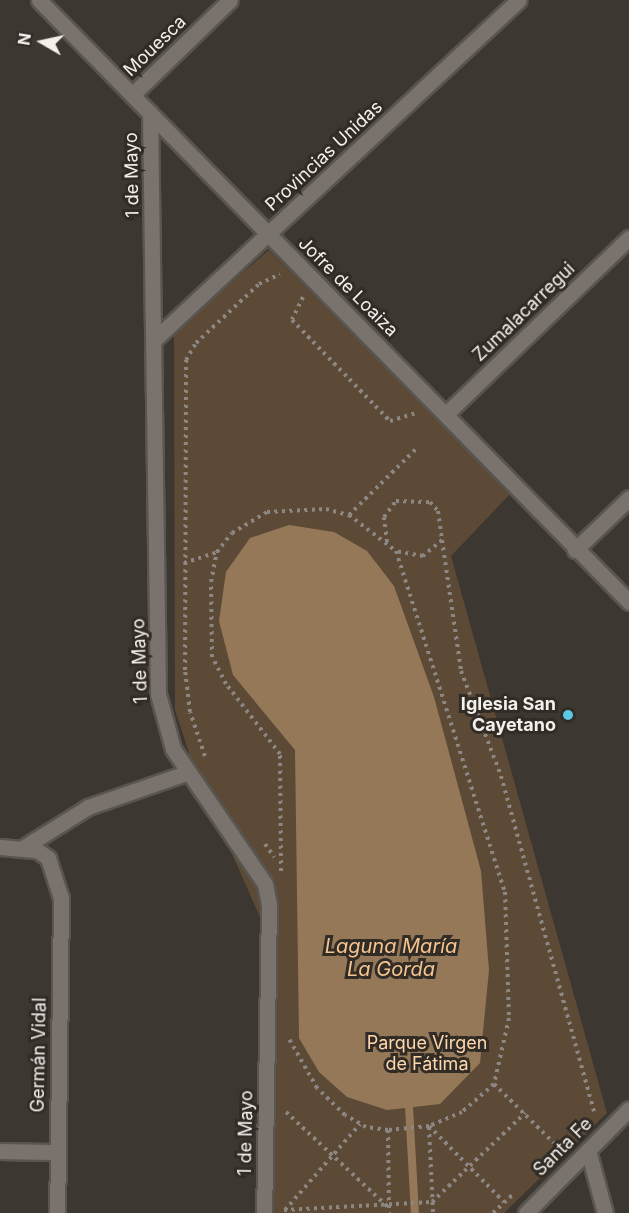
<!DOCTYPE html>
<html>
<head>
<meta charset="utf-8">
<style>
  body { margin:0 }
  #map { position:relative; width:629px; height:1213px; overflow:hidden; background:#3c3731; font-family:Inter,sans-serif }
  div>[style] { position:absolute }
  .green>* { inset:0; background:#5c4a37 }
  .water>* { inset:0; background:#957858 }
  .stream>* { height:8px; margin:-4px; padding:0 4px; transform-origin:4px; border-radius:4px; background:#957858 }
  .path>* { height:4px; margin-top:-2px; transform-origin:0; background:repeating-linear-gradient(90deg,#8c8782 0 3px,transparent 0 7.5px) }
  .roads { filter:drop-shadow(2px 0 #59554f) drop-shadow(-2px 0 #59554f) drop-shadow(0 2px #59554f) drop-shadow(0 -2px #59554f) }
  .minor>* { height:15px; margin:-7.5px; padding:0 7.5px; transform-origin:7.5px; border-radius:7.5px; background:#7a736d }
  .tertiary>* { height:15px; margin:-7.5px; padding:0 7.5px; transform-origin:7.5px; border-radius:7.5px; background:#7a736d }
  .dots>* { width:16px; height:16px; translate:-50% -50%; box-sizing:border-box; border:3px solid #322c27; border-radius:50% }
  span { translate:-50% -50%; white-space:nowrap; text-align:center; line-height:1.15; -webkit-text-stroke:6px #322c27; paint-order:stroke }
  .street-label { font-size:18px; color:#f4f0ec }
  .poi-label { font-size:18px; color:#f4f0ec; font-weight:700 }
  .right { translate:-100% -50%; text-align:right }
  .park-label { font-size:18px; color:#ffd7ad }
  .water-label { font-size:20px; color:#f5c48f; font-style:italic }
  .north { position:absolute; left:12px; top:12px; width:60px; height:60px; -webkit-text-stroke:4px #322c27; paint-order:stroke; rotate:279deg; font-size:16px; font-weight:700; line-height:24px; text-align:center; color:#f4f0ec }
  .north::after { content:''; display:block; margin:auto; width:21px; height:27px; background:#f4f0ec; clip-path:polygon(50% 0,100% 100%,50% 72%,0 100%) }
</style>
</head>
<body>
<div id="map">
  <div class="green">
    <i style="clip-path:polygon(269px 250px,510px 494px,451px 556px,607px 1113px,504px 1213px,268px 1213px,271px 942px,194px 768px,175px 710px,174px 332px)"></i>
  </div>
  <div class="water">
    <i style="clip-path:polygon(289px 525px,334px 532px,367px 551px,394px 586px,434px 697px,481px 871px,489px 970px,480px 1063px,440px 1104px,387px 1110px,347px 1097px,319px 1072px,299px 1038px,295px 750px,233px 675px,219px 621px,226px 572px,250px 538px)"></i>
  </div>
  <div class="stream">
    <i style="left:409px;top:1107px;width:106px;rotate:86.8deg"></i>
  </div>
  <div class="path">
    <i style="left:303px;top:297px;width:25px;rotate:116deg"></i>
    <i style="left:292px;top:320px;width:141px;rotate:45.9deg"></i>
    <i style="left:390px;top:421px;width:27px;rotate:-17deg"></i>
    <i style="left:349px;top:515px;width:95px;rotate:-44.6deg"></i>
    <i style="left:442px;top:540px;width:132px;rotate:81.7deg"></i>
    <i style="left:461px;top:671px;width:112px;rotate:69.1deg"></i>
    <i style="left:501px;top:776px;width:351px;rotate:74.5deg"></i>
    <i style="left:387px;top:542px;width:25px;rotate:-97deg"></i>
    <i style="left:384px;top:517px;width:20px;rotate:-53deg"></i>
    <i style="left:396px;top:501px;width:34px;rotate:2deg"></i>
    <i style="left:430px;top:502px;width:12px;rotate:48deg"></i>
    <i style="left:438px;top:511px;width:29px;rotate:82deg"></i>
    <i style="left:442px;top:540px;width:25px;rotate:140deg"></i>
    <i style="left:423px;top:556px;width:27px;rotate:-170deg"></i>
    <i style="left:184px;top:563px;width:35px;rotate:-18deg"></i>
    <i style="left:205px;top:756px;width:46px;rotate:-108.8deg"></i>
    <i style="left:190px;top:712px;width:42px;rotate:-96.8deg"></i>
    <i style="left:185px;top:670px;width:310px;rotate:-89.8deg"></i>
    <i style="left:186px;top:360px;width:20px;rotate:-60deg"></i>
    <i style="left:196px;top:343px;width:86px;rotate:-43.1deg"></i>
    <i style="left:259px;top:284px;width:23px;rotate:-25deg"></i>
    <i style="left:265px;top:844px;width:16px;rotate:55deg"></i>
    <i style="left:281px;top:871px;width:117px;rotate:-90.5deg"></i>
    <i style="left:280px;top:754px;width:88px;rotate:-127.6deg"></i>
    <i style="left:226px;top:684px;width:30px;rotate:-117deg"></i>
    <i style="left:212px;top:657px;width:75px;rotate:-90.8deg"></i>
    <i style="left:211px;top:582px;width:31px;rotate:-79deg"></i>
    <i style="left:217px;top:552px;width:24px;rotate:-52deg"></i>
    <i style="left:232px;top:533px;width:41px;rotate:-31deg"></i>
    <i style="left:267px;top:512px;width:59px;rotate:-2.9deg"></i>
    <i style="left:326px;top:509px;width:24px;rotate:15deg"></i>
    <i style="left:349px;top:515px;width:59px;rotate:37.5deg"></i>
    <i style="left:396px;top:551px;width:358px;rotate:72.3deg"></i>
    <i style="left:505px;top:892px;width:126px;rotate:88.2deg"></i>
    <i style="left:509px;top:1018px;width:68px;rotate:102.8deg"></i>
    <i style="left:494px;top:1084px;width:43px;rotate:138.8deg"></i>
    <i style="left:462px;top:1112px;width:36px;rotate:157deg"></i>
    <i style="left:429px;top:1126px;width:41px;rotate:174.4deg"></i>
    <i style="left:388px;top:1130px;width:22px;rotate:-172deg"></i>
    <i style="left:366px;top:1127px;width:24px;rotate:-150deg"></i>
    <i style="left:345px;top:1115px;width:39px;rotate:-136deg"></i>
    <i style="left:317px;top:1088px;width:59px;rotate:-119.6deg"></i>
    <i style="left:494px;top:1084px;width:93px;rotate:44.6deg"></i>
    <i style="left:286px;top:1112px;width:139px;rotate:43deg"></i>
    <i style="left:429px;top:1126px;width:107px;rotate:45.4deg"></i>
    <i style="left:429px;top:1127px;width:86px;rotate:87.3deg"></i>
    <i style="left:388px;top:1130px;width:83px;rotate:89.3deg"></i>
    <i style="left:284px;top:1210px;width:148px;rotate:-3.1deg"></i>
    <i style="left:432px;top:1202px;width:129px;rotate:-43.7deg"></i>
    <i style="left:285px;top:1210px;width:114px;rotate:-48.9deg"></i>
    <i style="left:493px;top:1213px;width:26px;rotate:-43deg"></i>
  </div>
  <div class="roads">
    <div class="minor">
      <i style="left:39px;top:0;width:843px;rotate:45.58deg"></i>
      <i style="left:132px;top:95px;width:136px;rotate:-44.1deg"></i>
      <i style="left:150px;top:113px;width:581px;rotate:89.21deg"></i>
      <i style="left:158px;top:694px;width:57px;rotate:74.7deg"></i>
      <i style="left:173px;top:749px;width:163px;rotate:55.7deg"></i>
      <i style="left:265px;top:884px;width:20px;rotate:79deg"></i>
      <i style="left:269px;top:904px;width:309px;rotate:90.9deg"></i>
      <i style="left:155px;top:339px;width:497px;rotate:-43deg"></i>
      <i style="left:446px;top:414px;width:254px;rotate:-43.9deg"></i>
      <i style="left:575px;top:550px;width:75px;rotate:-43.9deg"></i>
      <i style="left:0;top:847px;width:37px;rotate:5deg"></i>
      <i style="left:37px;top:850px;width:14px;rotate:36deg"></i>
      <i style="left:48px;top:858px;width:42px;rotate:72deg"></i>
      <i style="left:61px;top:898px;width:315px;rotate:90.7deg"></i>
      <i style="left:24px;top:847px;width:75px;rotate:-32deg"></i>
      <i style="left:88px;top:807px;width:104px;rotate:-19.1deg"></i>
      <i style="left:588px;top:1150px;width:65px;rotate:74.9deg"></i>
      <i style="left:0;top:1151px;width:58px;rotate:1deg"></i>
    </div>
    <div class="tertiary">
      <i style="left:526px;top:1213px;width:146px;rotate:-45.3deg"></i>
    </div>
  </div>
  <div class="dots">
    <i style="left:568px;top:715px;background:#5ac8e5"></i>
  </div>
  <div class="street-label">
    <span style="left:155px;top:46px;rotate:-44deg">Mouesca</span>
    <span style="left:324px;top:156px;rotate:-43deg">Provincias Unidas</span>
    <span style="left:132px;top:175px;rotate:-91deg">1 de Mayo</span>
    <span style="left:348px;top:287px;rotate:45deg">Jofre de Loaiza</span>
    <span style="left:524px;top:312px;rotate:-44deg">Zumalacarregui</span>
    <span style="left:140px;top:661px;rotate:-92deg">1 de Mayo</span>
    <span style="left:39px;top:1055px;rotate:-89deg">Germán Vidal</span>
    <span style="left:246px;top:1133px;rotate:-89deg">1 de Mayo</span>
    <span style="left:563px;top:1147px;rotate:-45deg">Santa Fe</span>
  </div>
  <div class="poi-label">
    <span class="right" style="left:556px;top:715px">Iglesia San<br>Cayetano</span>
  </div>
  <div class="park-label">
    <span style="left:427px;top:1054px">Parque Virgen<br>de Fátima</span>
  </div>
  <div class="water-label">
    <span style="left:391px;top:958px">Laguna María<br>La Gorda</span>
  </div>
  <div class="north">N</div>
</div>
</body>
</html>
